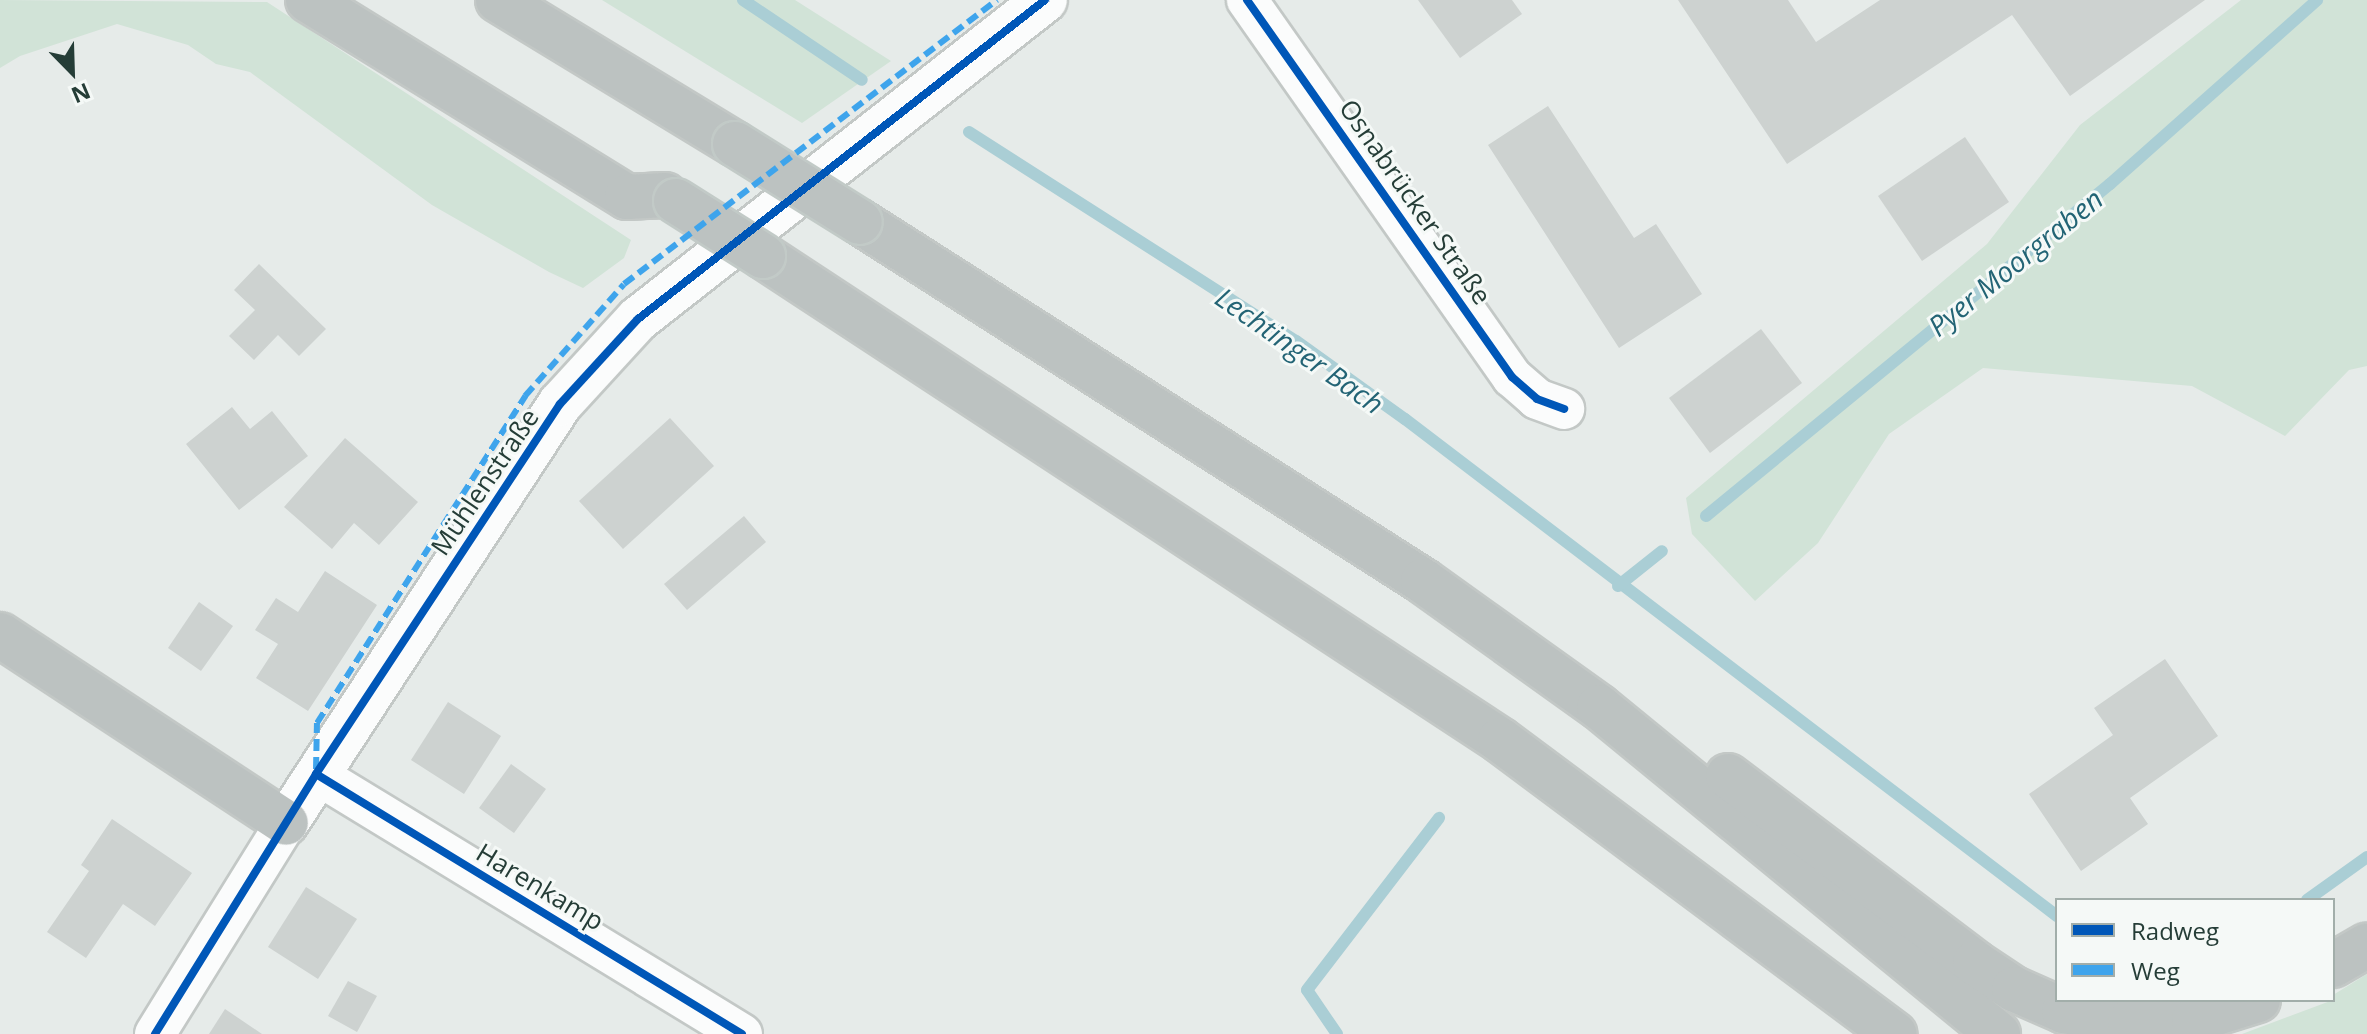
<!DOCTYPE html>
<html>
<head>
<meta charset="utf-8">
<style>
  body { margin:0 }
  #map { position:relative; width:2367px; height:1034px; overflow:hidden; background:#e6ebe9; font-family:"Open Sans",sans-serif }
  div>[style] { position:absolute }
  .green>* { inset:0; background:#d1e3d7 }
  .stream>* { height:12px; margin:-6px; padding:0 6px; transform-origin:6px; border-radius:6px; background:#aaced5 }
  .building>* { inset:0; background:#cdd2d0 }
  .roads { filter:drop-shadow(2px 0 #c3c8c6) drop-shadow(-2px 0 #c3c8c6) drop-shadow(0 2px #c3c8c6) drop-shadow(0 -2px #c3c8c6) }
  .street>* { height:40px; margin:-20px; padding:0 20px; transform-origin:20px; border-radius:20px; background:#fbfcfc }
  .secondary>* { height:44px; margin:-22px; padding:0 22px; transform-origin:22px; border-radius:22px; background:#fbfcfc }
  .highway>* { height:44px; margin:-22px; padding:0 22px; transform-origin:22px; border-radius:22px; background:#bcc2c1 }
  .bridges { filter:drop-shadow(2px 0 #c2cac7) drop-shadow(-2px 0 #c2cac7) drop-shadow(0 2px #c2cac7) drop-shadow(0 -2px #c2cac7) }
  .highway-bridge>* { height:44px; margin:-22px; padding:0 22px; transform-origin:22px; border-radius:22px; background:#bcc2c1 }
  .quiet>* { height:6px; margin-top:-3px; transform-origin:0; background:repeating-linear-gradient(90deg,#3ea4ec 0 12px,transparent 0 18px) }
  .cycleway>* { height:8px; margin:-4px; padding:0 4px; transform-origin:4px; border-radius:4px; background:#0057b8 }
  span { translate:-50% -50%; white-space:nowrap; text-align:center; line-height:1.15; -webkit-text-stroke:6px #f5f9f7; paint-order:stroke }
  .street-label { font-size:26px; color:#253d37 }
  .water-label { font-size:28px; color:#236475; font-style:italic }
  .legend { position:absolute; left:2055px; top:898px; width:280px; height:104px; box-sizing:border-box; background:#f5f9f7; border:2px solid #a2aeaa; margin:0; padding:10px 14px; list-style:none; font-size:24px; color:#253d37 }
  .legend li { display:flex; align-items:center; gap:16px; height:40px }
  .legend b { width:40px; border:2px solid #a2aeaa }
  .north { position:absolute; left:32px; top:32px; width:80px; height:80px; -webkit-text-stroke:6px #f5f9f7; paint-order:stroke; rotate:157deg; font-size:22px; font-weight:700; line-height:32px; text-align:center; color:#253d37 }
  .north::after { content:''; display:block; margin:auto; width:28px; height:36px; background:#253d37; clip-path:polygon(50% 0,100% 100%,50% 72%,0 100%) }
</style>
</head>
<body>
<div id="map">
  <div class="green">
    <i style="clip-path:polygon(0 0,267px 2px,631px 240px,624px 258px,583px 288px,549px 272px,432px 205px,250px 72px,216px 64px,188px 45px,117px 24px,20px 56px,0 68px)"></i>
    <i style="clip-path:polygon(602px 0,795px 0,891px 61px,802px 123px)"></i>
    <i style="clip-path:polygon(2241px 0,2367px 0,2367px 366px,2349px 370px,2285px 436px,2192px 386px,1983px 368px,1889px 434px,1818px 543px,1755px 601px,1692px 534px,1686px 498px,1987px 244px,2080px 125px)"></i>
    <i style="clip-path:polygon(2367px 974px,2367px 1034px,2242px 1034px,2333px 1000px,2333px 995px)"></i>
  </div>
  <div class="stream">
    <i style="left:743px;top:0;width:143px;rotate:33.9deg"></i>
    <i style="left:969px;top:132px;width:388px;rotate:32.6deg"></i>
    <i style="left:1296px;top:341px;width:134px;rotate:35.6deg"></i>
    <i style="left:1405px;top:419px;width:820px;rotate:37.32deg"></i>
    <i style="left:1706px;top:516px;width:523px;rotate:-39.41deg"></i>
    <i style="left:2110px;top:184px;width:277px;rotate:-41.6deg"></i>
    <i style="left:1618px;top:586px;width:56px;rotate:-38.5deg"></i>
    <i style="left:2307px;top:900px;width:74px;rotate:-35.6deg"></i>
    <i style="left:1337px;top:1034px;width:53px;rotate:-124.3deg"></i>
    <i style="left:1307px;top:990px;width:217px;rotate:-52.5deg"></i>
  </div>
  <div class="building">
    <i style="clip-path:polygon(1418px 0,1512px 0,1522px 14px,1460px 58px)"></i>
    <i style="clip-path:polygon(1678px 0,1788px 0,1816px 42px,1880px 0,2205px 0,2070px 96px,2012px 15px,1787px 164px)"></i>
    <i style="clip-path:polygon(1548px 106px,1634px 238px,1656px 224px,1702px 294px,1619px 348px,1488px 145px)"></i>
    <i style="clip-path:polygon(1965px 137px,2009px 202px,1922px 261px,1878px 196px)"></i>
    <i style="clip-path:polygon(259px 264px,326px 329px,299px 356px,278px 335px,254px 360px,229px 336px,255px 310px,234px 290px)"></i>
    <i style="clip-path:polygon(1761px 329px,1802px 383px,1710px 453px,1669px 398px)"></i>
    <i style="clip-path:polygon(232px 407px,250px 429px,272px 411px,308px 456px,239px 510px,186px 444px)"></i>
    <i style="clip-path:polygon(670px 418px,714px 466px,623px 549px,579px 501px)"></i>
    <i style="clip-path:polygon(345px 438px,418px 502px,379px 545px,354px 523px,332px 549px,284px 507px)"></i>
    <i style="clip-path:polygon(744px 516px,766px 542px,687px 610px,664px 584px)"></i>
    <i style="clip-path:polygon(325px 571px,377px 605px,308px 711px,256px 678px,278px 644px,255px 630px,276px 598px,298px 612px)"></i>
    <i style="clip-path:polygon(199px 602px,233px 626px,201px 671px,168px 648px)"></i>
    <i style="clip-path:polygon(2165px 659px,2218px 736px,2130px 798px,2148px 824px,2081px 871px,2029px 794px,2113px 735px,2094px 708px)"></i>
    <i style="clip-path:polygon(448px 702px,501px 736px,464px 794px,411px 760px)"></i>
    <i style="clip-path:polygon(511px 764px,546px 789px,514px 833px,479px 808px)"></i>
    <i style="clip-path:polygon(112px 819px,192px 873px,155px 926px,123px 904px,86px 958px,47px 932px,89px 871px,81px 865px)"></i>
    <i style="clip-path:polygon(306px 887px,357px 919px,318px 979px,268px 947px)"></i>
    <i style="clip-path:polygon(348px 981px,377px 996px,357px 1032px,328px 1016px)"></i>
    <i style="clip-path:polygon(225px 1009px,262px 1034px,209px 1034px)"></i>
  </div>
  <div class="roads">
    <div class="street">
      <i style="left:1247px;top:0;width:461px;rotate:54.9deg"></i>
      <i style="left:1512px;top:377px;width:33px;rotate:41deg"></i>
      <i style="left:1537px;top:399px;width:29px;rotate:20deg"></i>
      <i style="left:316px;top:774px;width:499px;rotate:31.4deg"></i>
      <i style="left:155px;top:1034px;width:248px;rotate:-58.2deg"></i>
    </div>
    <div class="secondary">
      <i style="left:286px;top:823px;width:501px;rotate:-56.82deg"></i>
      <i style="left:560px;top:404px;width:115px;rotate:-47.5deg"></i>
      <i style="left:638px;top:319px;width:517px;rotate:-38.09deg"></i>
    </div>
    <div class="highway">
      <i style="left:308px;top:0;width:375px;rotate:31.7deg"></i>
      <i style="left:627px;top:197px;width:38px;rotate:-3deg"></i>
      <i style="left:498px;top:0;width:277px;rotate:31.3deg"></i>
      <i style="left:860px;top:222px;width:668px;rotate:32.52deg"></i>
      <i style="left:1423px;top:581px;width:216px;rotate:35.6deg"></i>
      <i style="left:1599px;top:707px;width:516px;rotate:39.34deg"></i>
      <i style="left:763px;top:256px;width:882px;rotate:33.29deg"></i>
      <i style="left:1500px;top:740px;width:492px;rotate:36.7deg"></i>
      <i style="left:0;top:635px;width:342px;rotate:33.3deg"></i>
      <i style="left:1728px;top:776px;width:310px;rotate:37.1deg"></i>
      <i style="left:1975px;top:963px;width:47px;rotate:33.7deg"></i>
      <i style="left:2014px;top:989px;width:55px;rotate:23.7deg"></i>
      <i style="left:2064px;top:1011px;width:67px;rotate:9.5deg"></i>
      <i style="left:2130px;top:1022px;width:64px;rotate:-1.8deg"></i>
      <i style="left:2194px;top:1020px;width:67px;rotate:-17.4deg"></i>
      <i style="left:2333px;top:965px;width:39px;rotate:-30deg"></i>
    </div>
  </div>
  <div class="bridges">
    <div class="highway-bridge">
      <i style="left:735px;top:144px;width:147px;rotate:32deg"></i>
      <i style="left:676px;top:201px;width:103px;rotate:32.3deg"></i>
    </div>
  </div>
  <div class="quiet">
    <i style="left:316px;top:769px;width:46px;rotate:-88.8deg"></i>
    <i style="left:317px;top:723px;width:388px;rotate:-57.5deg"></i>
    <i style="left:525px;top:396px;width:149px;rotate:-48.5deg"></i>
    <i style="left:624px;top:284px;width:469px;rotate:-37.3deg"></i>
  </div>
  <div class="cycleway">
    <i style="left:1247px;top:0;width:461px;rotate:54.9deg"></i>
    <i style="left:1512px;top:377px;width:33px;rotate:41deg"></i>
    <i style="left:1537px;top:399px;width:29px;rotate:20deg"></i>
    <i style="left:316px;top:774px;width:499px;rotate:31.4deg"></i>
    <i style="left:155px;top:1034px;width:306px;rotate:-58.2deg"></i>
    <i style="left:316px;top:774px;width:443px;rotate:-56.6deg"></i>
    <i style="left:560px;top:404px;width:115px;rotate:-47.5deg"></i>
    <i style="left:638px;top:319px;width:517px;rotate:-38.09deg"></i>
  </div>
  <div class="street-label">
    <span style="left:1415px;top:202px;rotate:55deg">Osnabrücker Straße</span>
    <span style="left:485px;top:482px;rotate:-56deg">Mühlenstraße</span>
    <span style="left:540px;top:887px;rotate:31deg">Harenkamp</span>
  </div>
  <div class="water-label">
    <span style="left:2015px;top:262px;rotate:-39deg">Pyer Moorgraben</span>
    <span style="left:1300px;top:350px;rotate:35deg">Lechtinger Bach</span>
  </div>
  <ul class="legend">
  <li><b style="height:10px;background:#0057b8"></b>Radweg</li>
  <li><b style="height:10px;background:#3ea4ec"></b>Weg</li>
  </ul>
  <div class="north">N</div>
</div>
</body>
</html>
